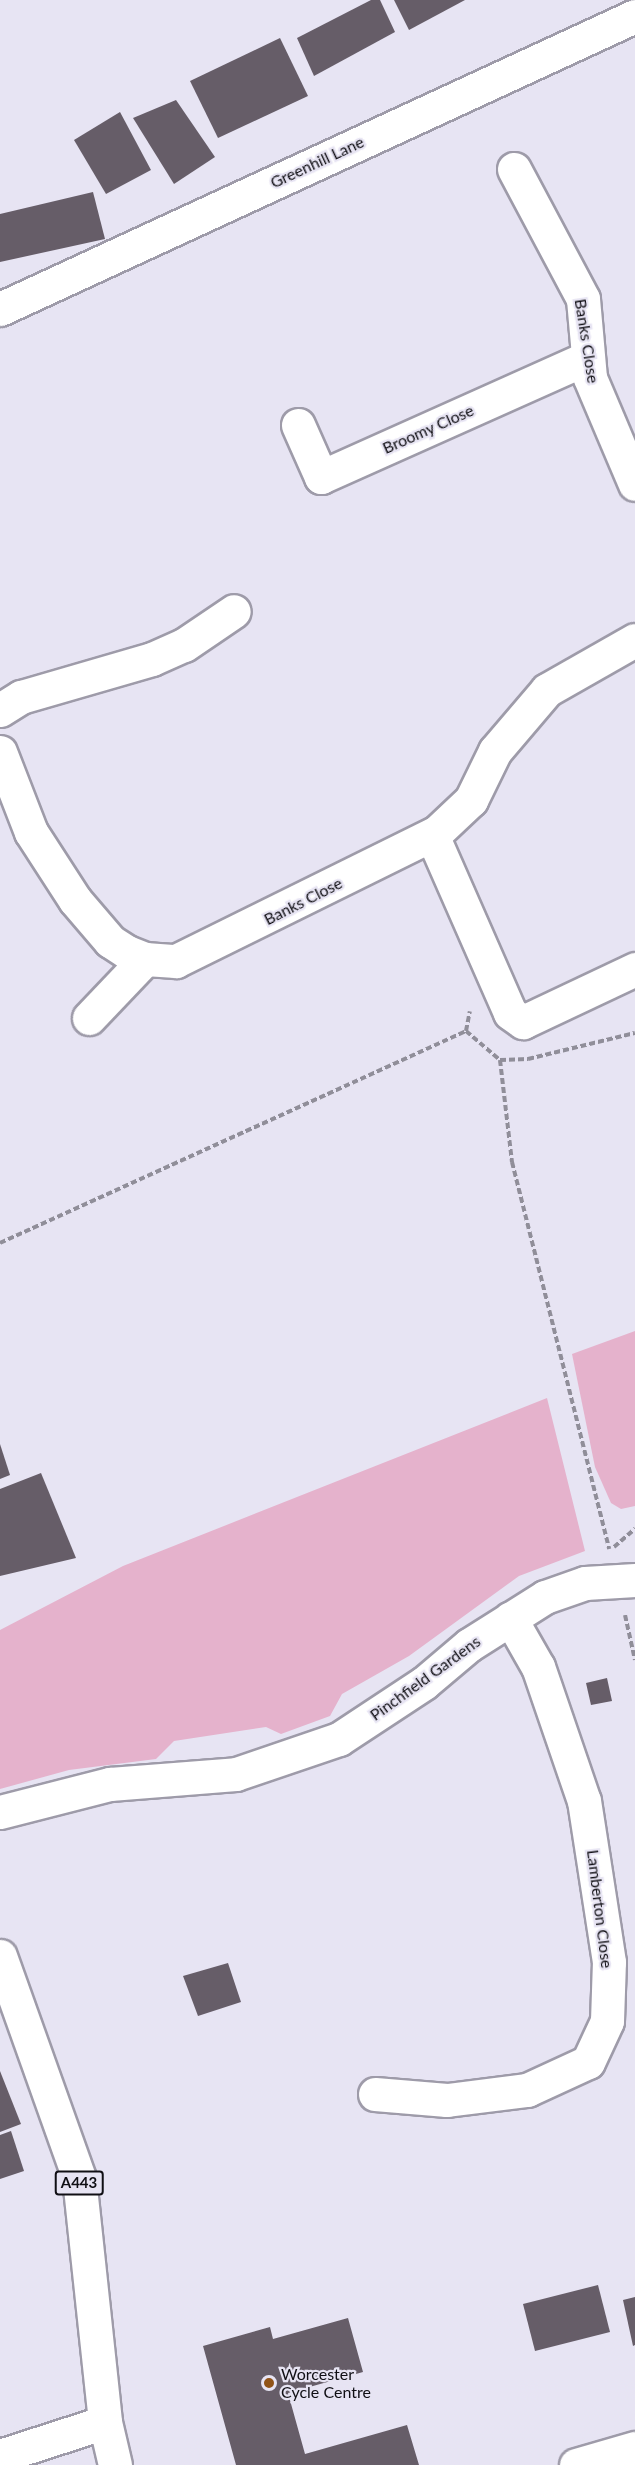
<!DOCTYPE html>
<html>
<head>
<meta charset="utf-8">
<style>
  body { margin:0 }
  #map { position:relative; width:635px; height:2465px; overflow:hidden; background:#e7e4f3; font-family:Lato,sans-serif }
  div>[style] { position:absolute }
  .green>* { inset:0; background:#e5b2cc }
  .building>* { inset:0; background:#665d68 }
  .path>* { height:4px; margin-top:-2px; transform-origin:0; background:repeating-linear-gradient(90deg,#908e99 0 6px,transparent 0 9px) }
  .roads { filter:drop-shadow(2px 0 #9e9ba9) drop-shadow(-2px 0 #9e9ba9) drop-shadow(0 2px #9e9ba9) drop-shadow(0 -2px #9e9ba9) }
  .minor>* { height:33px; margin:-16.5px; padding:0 16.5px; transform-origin:16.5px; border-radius:16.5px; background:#fff }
  .major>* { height:33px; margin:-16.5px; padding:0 16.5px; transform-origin:16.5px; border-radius:16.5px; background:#fff }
  .dots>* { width:16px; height:16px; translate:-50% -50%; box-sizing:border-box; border:3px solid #e7e4f3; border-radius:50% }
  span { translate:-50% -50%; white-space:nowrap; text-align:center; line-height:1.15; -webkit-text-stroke:4.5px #e7e4f3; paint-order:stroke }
  .shield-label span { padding:2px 4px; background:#e7e4f3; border:2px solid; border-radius:4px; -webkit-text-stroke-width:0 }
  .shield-label { font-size:15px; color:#100f14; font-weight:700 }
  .street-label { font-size:16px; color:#100f14 }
  .poi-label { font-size:16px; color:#100f14 }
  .left { translate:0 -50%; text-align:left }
</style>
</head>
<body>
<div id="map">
  <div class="green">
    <i style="clip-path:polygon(635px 1331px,635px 1506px,621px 1509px,611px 1503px,595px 1467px,572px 1354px)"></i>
    <i style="clip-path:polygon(547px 1398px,585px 1551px,519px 1576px,409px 1656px,342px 1694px,330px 1716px,281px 1734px,266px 1727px,174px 1741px,156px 1759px,69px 1770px,0 1789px,0 1630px,123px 1566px)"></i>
  </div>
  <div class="building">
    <i style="clip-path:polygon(371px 0,380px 0,395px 32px,314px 76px,297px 38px)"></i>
    <i style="clip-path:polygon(394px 0,465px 0,409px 30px)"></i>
    <i style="clip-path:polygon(280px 38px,308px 96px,218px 138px,190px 81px)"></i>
    <i style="clip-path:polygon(176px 100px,215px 157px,174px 184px,133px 118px)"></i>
    <i style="clip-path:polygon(120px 112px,151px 170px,106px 194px,74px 140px)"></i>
    <i style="clip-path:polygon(93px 192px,105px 239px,0 262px,0 214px)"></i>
    <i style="clip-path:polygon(0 1444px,10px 1475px,0 1479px)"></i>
    <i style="clip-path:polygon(41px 1473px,76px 1558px,0 1576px,0 1489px)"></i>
    <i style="clip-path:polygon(607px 1678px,612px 1701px,591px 1705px,586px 1683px)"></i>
    <i style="clip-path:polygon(228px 1963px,241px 2002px,198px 2016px,183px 1976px)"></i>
    <i style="clip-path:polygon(0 2071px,21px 2124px,0 2132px)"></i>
    <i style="clip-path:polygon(11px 2131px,24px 2171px,0 2179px,0 2135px)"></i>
    <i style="clip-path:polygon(598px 2285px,610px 2332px,535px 2351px,523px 2304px)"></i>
    <i style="clip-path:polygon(635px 2297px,635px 2345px,633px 2346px,623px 2300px)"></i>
    <i style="clip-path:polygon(348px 2318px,363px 2372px,288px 2393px,305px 2454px,407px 2425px,419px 2465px,236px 2465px,203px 2346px,270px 2327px,273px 2339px)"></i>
  </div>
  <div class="path">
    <i style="left:466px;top:1031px;width:20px;rotate:-79deg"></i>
    <i style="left:500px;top:1060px;width:28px;rotate:-2deg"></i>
    <i style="left:528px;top:1059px;width:110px;rotate:-13.7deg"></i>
    <i style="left:0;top:1243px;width:512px;rotate:-24.46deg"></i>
    <i style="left:466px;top:1031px;width:45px;rotate:40.5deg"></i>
    <i style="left:500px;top:1060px;width:103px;rotate:83.3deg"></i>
    <i style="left:512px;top:1162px;width:399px;rotate:75.9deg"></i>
    <i style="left:614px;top:1547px;width:28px;rotate:-41deg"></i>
    <i style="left:625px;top:1615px;width:46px;rotate:77.5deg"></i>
  </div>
  <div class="roads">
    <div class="minor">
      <i style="left:514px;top:169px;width:147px;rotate:62deg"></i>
      <i style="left:583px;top:299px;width:79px;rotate:84.9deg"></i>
      <i style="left:590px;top:378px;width:115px;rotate:67deg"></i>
      <i style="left:0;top:309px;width:699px;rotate:-24.77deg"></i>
      <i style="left:298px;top:425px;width:57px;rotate:66.1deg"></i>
      <i style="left:321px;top:477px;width:291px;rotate:-24.1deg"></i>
      <i style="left:0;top:710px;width:25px;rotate:-32deg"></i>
      <i style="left:21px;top:697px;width:136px;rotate:-16.2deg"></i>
      <i style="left:152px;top:659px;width:35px;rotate:-24deg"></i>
      <i style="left:184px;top:645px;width:60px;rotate:-34.2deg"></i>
      <i style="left:0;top:752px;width:86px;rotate:68.8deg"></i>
      <i style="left:31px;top:832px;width:81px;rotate:57.1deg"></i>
      <i style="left:75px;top:900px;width:54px;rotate:49.5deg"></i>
      <i style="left:110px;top:941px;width:20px;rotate:33deg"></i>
      <i style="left:127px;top:952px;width:19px;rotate:21deg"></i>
      <i style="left:145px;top:959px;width:31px;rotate:4deg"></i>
      <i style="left:176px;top:961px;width:291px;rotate:-26.3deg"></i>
      <i style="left:437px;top:832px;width:47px;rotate:-43.3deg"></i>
      <i style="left:471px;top:800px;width:55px;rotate:-63.9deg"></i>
      <i style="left:495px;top:751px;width:80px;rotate:-49.6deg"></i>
      <i style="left:547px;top:690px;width:101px;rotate:-29.6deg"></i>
      <i style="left:432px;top:835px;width:194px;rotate:66.3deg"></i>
      <i style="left:510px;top:1013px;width:16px;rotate:35deg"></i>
      <i style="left:523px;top:1022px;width:124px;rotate:-25.3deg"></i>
      <i style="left:89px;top:1018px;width:81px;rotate:-46.5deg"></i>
      <i style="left:0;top:1812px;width:114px;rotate:-14.3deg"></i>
      <i style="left:110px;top:1784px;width:126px;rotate:-4.5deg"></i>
      <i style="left:236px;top:1774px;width:109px;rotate:-18.8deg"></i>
      <i style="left:339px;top:1739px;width:102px;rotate:-33.4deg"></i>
      <i style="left:424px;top:1683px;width:59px;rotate:-40.2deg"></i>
      <i style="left:469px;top:1645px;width:90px;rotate:-32.3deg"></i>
      <i style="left:545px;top:1597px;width:42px;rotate:-19.3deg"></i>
      <i style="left:585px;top:1583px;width:50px;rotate:-3.4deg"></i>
      <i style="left:375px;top:2094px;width:72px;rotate:4.8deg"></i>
      <i style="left:447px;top:2100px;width:81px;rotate:-7.1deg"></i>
      <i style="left:527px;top:2090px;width:67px;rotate:-24.7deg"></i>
      <i style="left:588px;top:2062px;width:45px;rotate:-65.1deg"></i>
      <i style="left:607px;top:2021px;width:59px;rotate:-88.1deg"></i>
      <i style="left:609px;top:1962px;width:163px;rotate:-98.8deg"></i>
      <i style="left:584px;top:1801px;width:142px;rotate:-108.9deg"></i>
      <i style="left:538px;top:1667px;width:56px;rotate:-119.7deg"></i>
      <i style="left:0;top:2456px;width:110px;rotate:-17.9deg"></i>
      <i style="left:576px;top:2465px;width:61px;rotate:-16.1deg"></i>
    </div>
    <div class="major">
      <i style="left:0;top:1956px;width:236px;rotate:70.4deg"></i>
      <i style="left:79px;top:2178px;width:245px;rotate:83.9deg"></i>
      <i style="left:105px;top:2422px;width:44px;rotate:76.9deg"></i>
    </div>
  </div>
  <div class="dots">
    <i style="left:269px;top:2383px;background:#915418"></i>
  </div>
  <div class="shield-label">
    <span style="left:79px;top:2183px">A443</span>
  </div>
  <div class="street-label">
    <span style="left:317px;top:162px;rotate:-25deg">Greenhill Lane</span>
    <span style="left:587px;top:341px;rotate:81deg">Banks Close</span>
    <span style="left:428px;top:429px;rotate:-24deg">Broomy Close</span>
    <span style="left:303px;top:901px;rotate:-27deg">Banks Close</span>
    <span style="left:425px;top:1678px;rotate:-36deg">Pinchfield Gardens</span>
    <span style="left:600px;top:1909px;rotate:83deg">Lamberton Close</span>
  </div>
  <div class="poi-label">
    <span class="left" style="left:281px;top:2383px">Worcester<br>Cycle Centre</span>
  </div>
</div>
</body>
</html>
